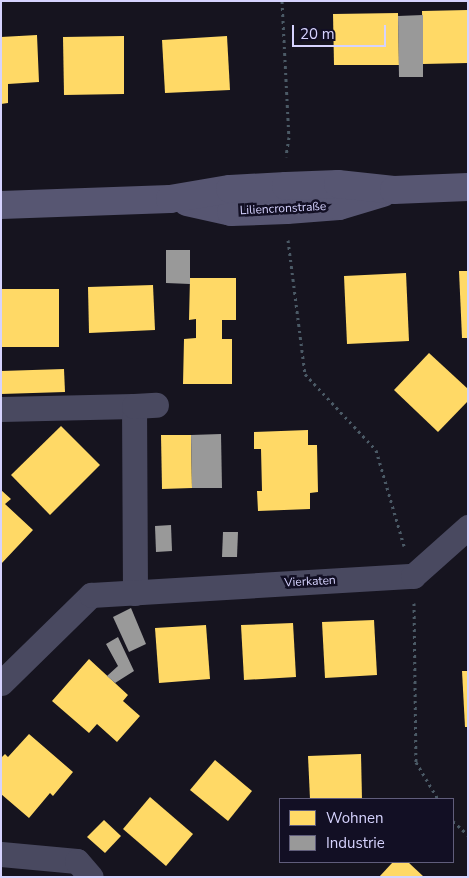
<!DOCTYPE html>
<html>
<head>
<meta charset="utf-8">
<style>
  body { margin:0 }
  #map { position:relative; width:469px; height:878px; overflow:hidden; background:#16141f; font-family:"Nunito Sans",sans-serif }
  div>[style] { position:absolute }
  .homes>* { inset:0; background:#ffd966 }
  .industry>* { inset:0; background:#999 }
  .path>* { height:3px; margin-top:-1.5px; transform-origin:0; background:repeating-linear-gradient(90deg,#4b5a66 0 2.5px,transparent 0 6.5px) }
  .street>* { height:25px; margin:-12.5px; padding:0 12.5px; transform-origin:12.5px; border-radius:12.5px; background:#494960 }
  .secondary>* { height:28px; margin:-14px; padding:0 14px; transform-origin:14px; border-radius:14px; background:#575672 }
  span { translate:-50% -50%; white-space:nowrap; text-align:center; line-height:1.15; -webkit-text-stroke:5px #120f24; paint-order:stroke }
  .street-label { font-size:12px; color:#d6d3fe }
  .frame { position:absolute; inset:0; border:2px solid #d6d3fe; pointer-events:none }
  .legend { position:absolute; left:279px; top:798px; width:175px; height:65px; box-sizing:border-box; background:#120f24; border:1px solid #605d7b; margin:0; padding:6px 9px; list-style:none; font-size:15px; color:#d6d3fe }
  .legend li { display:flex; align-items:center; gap:10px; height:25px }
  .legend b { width:25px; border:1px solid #605d7b }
  .scale { position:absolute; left:292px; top:25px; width:94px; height:22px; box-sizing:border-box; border:2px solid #d6d3fe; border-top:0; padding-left:6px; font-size:15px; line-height:18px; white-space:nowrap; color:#d6d3fe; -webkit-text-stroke:4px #120f24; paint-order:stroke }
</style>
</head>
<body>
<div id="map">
  <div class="homes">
    <i style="clip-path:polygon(468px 10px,468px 63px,423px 64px,422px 11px)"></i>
    <i style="clip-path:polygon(398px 13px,399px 65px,334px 65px,333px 14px)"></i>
    <i style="clip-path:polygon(37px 35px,39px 82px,8px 84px,8px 103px,1px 104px,1px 37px)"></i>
    <i style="clip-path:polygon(124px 36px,124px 94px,64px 95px,63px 37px)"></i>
    <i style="clip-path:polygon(227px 36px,230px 90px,165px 93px,162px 40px)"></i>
    <i style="clip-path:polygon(459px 271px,468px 271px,468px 338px,462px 338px)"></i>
    <i style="clip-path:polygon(406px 273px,409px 341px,347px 344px,344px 276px)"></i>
    <i style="clip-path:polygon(190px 278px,236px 278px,236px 320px,222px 320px,222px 339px,232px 339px,232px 384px,183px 384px,184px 339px,196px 338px,196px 319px,189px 320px)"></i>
    <i style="clip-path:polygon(153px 285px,155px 330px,89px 333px,88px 287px)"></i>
    <i style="clip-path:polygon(1px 289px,59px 289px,59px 347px,1px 347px)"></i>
    <i style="clip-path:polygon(429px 353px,468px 389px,468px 401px,438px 432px,394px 390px)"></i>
    <i style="clip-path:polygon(64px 369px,65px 392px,1px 394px,1px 371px)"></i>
    <i style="clip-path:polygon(61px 426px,100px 465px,50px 515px,11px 475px)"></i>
    <i style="clip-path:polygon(308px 430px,308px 445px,317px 445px,318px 492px,310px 493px,310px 509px,258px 511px,257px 491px,262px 491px,261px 449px,254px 449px,254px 432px)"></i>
    <i style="clip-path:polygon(161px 435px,191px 435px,192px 488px,162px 489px)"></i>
    <i style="clip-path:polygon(1px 490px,11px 499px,5px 504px,33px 530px,1px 564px)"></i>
    <i style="clip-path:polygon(374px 620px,377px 675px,325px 678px,322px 622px)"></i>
    <i style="clip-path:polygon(293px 623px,296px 677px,244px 680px,241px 625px)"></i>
    <i style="clip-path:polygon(206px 625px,210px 679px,159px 683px,155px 628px)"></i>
    <i style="clip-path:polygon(89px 659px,128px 695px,123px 701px,140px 716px,117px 742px,97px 724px,89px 733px,52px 701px)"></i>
    <i style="clip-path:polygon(462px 671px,468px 671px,468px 727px,465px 727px)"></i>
    <i style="clip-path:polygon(29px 734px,73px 772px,53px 796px,50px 793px,29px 818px,1px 794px,1px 758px,5px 754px,8px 757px)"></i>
    <i style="clip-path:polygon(361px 754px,362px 799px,310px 799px,308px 756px)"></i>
    <i style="clip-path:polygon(215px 760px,252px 791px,228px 821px,190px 790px)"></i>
    <i style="clip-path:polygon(150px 797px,193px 834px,166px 866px,123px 829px)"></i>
    <i style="clip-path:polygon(104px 820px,121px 836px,105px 853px,87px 837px)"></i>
    <i style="clip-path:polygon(393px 862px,408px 862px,424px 877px,379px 877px)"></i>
  </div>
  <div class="industry">
    <i style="clip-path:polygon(423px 15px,423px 77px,399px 77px,398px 16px)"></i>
    <i style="clip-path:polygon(166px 250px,190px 250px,190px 284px,166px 283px)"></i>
    <i style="clip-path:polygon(221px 434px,222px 488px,192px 488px,191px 435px)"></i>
    <i style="clip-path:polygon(171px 525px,172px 551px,156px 552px,155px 526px)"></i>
    <i style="clip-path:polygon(223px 532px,238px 532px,237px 557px,222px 557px)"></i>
    <i style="clip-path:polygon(131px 608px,146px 644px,129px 652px,113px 617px)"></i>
    <i style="clip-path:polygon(118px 637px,134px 671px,115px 683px,107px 676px,118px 666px,106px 644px)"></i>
  </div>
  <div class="path">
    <i style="left:282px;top:1px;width:136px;rotate:87.1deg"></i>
    <i style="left:289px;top:137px;width:20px;rotate:99deg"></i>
    <i style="left:288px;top:240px;width:135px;rotate:82.8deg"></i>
    <i style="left:305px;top:374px;width:104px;rotate:46.9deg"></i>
    <i style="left:376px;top:450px;width:100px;rotate:73.7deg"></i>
    <i style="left:414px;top:603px;width:159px;rotate:89.3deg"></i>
    <i style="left:416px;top:762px;width:43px;rotate:59.3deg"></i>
    <i style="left:453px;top:821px;width:21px;rotate:43deg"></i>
  </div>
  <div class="street">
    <i style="left:1px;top:409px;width:133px;rotate:-1.3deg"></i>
    <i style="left:135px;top:593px;width:187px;rotate:-90.3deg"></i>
    <i style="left:134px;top:406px;width:22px;rotate:-3deg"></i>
    <i style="left:1px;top:683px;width:126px;rotate:-44.4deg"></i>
    <i style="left:91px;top:595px;width:323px;rotate:-3.4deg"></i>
    <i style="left:413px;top:576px;width:74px;rotate:-41.7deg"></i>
    <i style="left:1px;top:854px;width:76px;rotate:5.3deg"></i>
    <i style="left:77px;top:861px;width:21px;rotate:49deg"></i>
  </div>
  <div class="secondary">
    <i style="left:187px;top:202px;width:45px;rotate:12.8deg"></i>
    <i style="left:231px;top:212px;width:56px;rotate:-2deg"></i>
    <i style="left:287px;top:210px;width:52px;rotate:-4.4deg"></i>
    <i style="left:339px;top:206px;width:46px;rotate:-16.5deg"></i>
    <i style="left:1px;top:205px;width:169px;rotate:-2deg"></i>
    <i style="left:170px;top:199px;width:61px;rotate:-9.5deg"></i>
    <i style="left:230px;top:189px;width:56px;rotate:-3.1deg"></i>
    <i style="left:286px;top:186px;width:52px;rotate:-2.2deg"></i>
    <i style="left:338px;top:184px;width:56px;rotate:6.1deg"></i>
    <i style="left:394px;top:190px;width:74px;rotate:-2.3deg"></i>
  </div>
  <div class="street-label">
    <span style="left:283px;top:209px;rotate:-3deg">Liliencronstraße</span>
    <span style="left:310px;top:582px;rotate:-3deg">Vierkaten</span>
  </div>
  <div class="frame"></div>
  <ul class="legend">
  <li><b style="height:14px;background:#ffd966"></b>Wohnen</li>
  <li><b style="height:14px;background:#999"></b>Industrie</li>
  </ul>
  <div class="scale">20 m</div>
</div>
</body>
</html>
